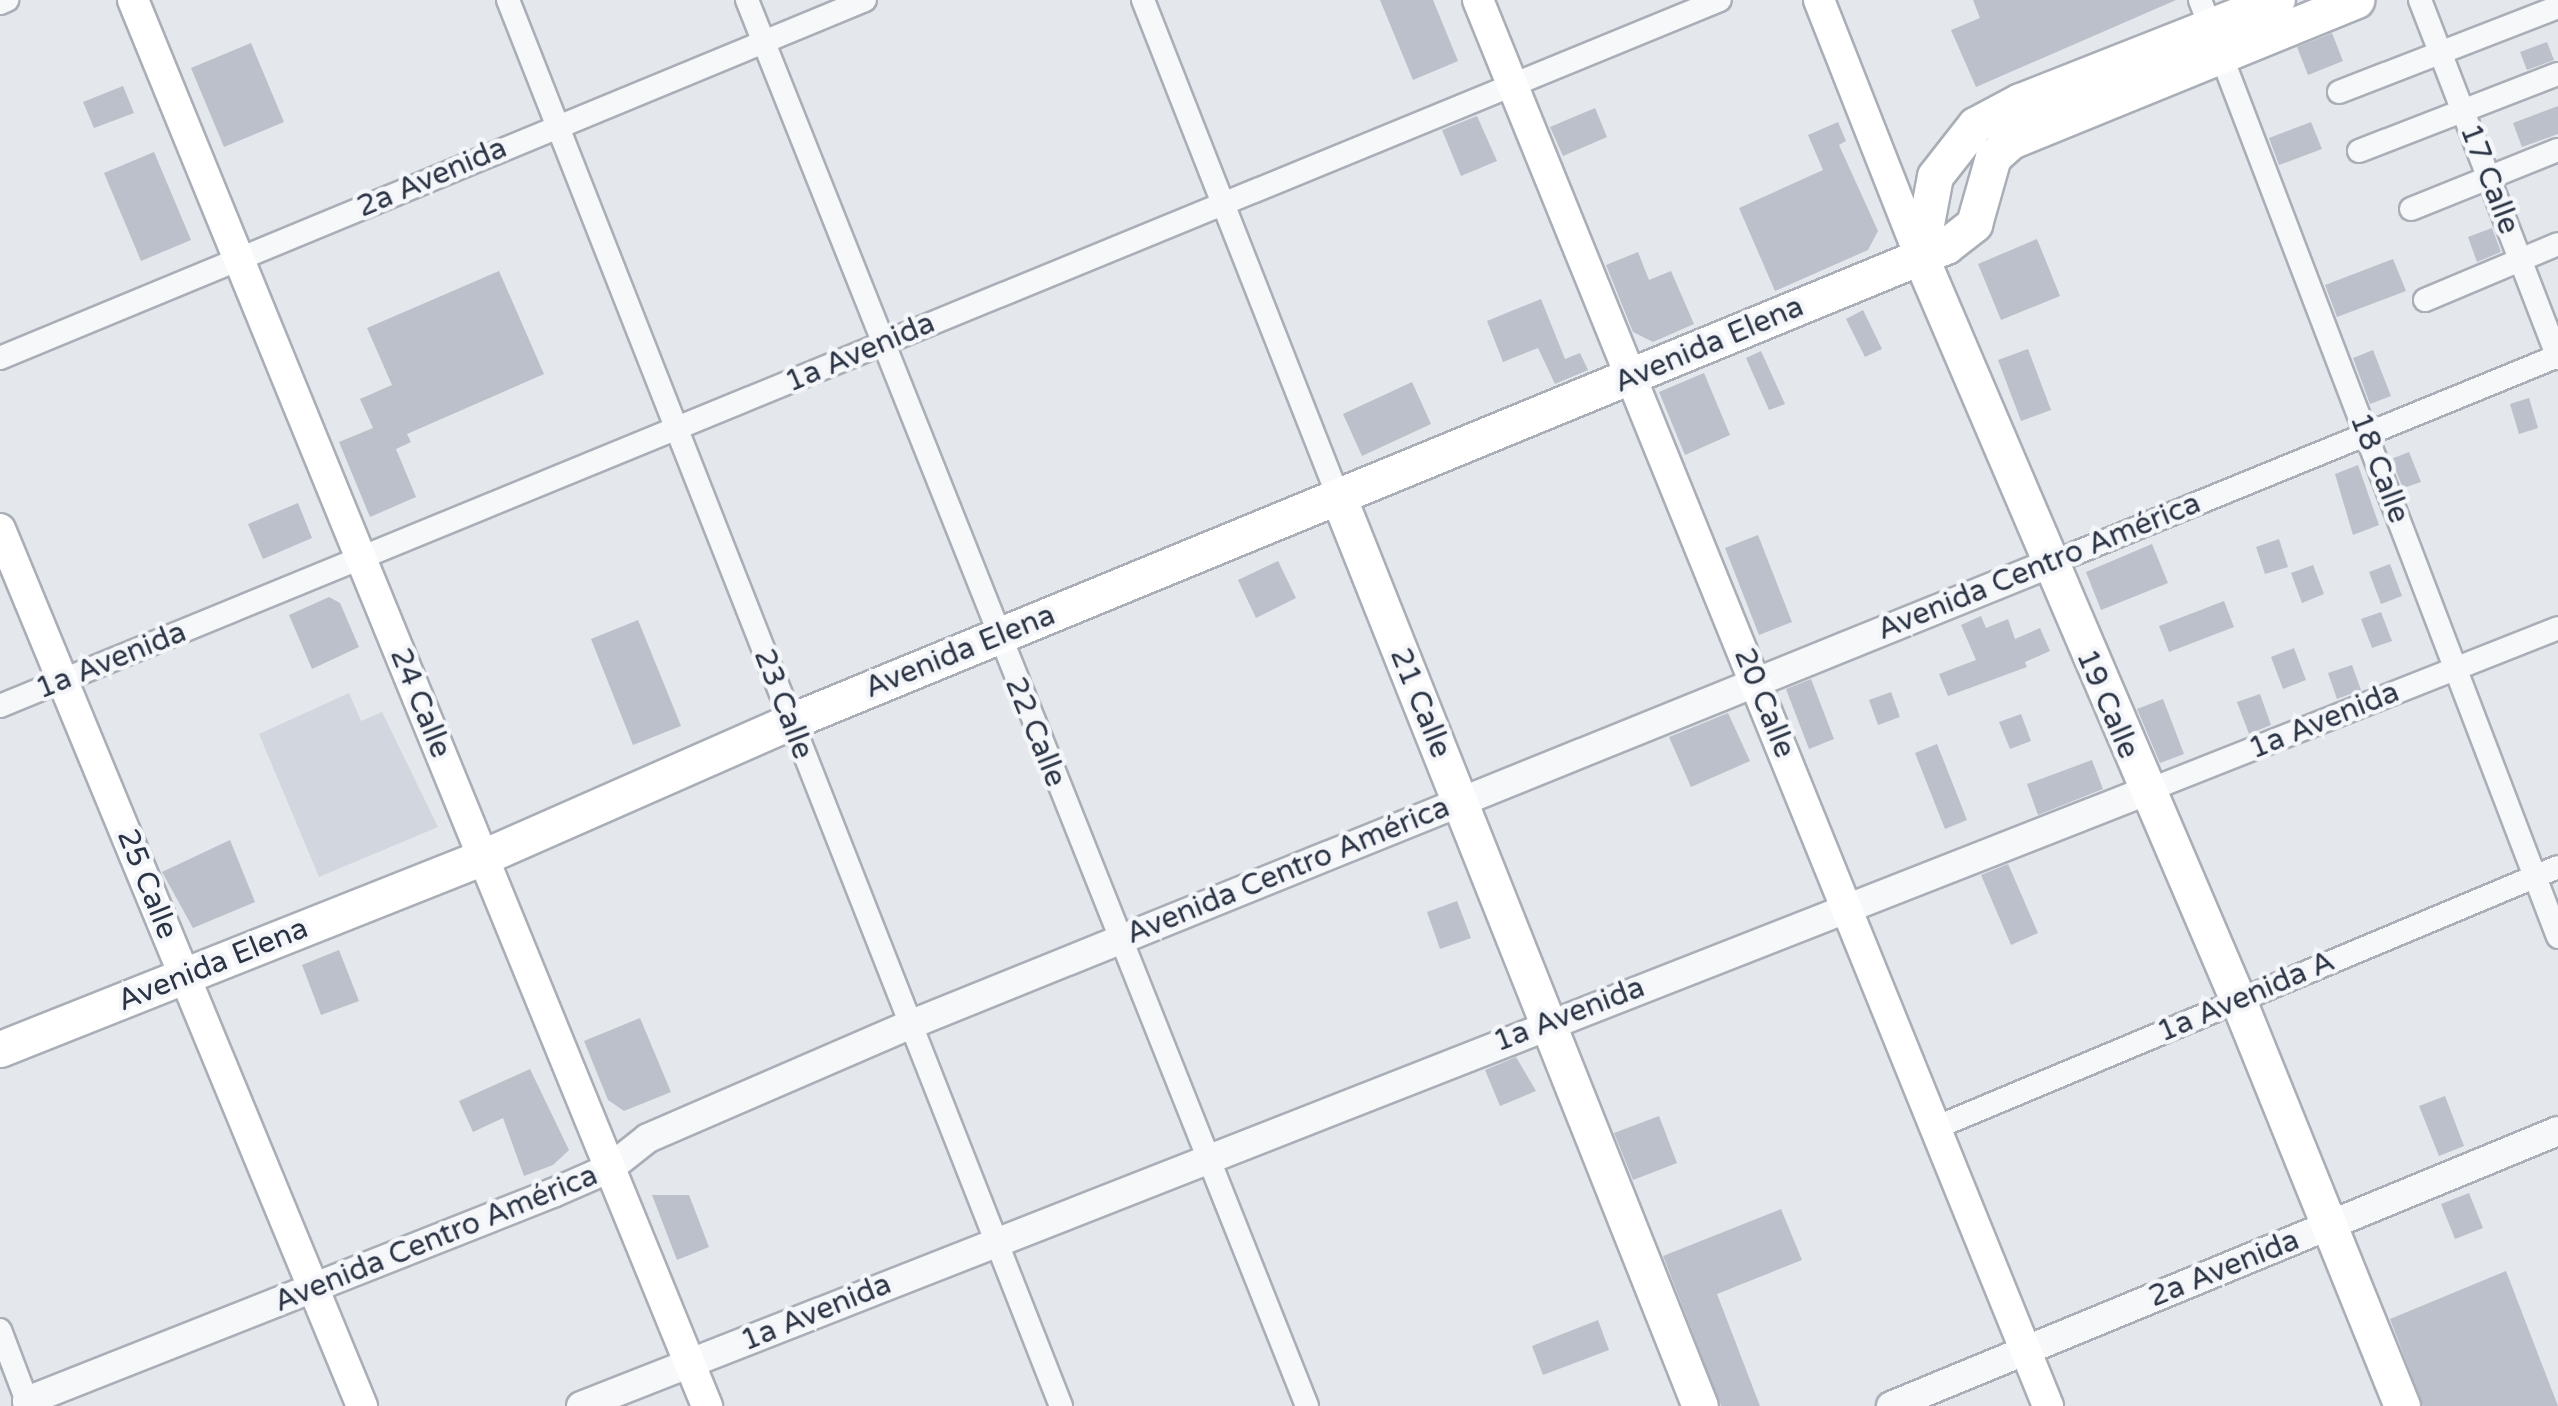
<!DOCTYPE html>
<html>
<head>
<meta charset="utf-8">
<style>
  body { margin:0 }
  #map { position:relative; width:2558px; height:1406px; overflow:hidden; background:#e4e7ec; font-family:"Varela Round",sans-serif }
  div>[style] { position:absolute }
  .built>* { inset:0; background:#d2d6de }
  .building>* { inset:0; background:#bbc0ca }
  .roads { filter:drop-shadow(2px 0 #a9aeb7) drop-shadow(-2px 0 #a9aeb7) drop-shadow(0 2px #a9aeb7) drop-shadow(0 -2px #a9aeb7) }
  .minor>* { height:22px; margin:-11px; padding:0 11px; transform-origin:11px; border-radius:11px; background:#f7f8fa }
  .tertiary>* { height:28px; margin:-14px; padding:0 14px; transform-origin:14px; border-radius:14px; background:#f7f8fa }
  .secondary>* { height:30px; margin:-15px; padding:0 15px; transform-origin:15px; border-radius:15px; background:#fff }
  .primary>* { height:35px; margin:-17.5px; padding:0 17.5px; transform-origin:17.5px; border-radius:17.5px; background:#fff }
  span { translate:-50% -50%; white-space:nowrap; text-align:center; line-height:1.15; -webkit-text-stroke:9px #f4f6f9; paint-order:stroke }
  .street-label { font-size:30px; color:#2b3445 }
</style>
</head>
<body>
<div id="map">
  <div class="built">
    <i style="clip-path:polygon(349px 693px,361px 721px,382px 712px,438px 827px,319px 877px,259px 734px)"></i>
  </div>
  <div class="building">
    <i style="clip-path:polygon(1380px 0,1433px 0,1458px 61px,1413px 80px)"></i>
    <i style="clip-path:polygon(1973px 0,2176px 0,1976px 87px,1951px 30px,1980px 18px)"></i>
    <i style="clip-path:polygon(2332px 33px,2343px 61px,2308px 75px,2297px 47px)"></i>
    <i style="clip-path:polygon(2547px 42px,2554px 60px,2527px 70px,2520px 52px)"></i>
    <i style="clip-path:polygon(251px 43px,284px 122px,224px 147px,191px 68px)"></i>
    <i style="clip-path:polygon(123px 86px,134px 113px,94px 128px,83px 102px)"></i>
    <i style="clip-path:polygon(2558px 106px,2558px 134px,2522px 147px,2513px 123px)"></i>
    <i style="clip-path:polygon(1595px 108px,1607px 137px,1563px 156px,1550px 127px)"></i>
    <i style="clip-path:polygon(1477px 116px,1497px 161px,1461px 176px,1442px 130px)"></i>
    <i style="clip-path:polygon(1838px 122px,1846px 141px,1839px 145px,1878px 231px,1868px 250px,1775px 291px,1739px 208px,1823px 170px,1808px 135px)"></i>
    <i style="clip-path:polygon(2311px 122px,2322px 149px,2279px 165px,2269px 138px)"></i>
    <i style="clip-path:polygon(154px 152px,191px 240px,141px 261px,104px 173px)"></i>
    <i style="clip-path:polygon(2492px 228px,2501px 252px,2477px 262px,2468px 237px)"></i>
    <i style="clip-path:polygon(2037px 239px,2060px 296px,2001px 320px,1978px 264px)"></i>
    <i style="clip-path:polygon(1638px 252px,1649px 280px,1671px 271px,1694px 324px,1653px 342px,1633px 332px,1606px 265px)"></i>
    <i style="clip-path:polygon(2393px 259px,2406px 291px,2337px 317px,2325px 285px)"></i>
    <i style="clip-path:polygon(499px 271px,544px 374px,407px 434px,411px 442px,396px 449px,416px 497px,370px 517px,339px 442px,373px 428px,360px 399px,392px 385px,367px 328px)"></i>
    <i style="clip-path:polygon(1541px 299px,1565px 359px,1580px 353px,1588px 370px,1555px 384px,1538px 348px,1503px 362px,1487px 321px)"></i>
    <i style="clip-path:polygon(1863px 310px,1882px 349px,1865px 357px,1846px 319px)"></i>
    <i style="clip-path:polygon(2028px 349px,2051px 410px,2021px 421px,1998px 360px)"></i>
    <i style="clip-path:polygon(2373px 350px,2391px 396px,2370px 404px,2353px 358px)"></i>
    <i style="clip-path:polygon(1761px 351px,1785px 404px,1769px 410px,1746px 358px)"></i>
    <i style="clip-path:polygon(1704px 373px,1730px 435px,1685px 455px,1659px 392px)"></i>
    <i style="clip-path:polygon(1412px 382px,1431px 424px,1362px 456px,1343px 414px)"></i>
    <i style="clip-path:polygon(2529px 398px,2538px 428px,2519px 434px,2510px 404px)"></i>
    <i style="clip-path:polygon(2409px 452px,2421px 482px,2403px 488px,2391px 459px)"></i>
    <i style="clip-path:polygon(2358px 465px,2379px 525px,2353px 535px,2335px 474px)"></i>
    <i style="clip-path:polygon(298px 503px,312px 538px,263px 559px,248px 524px)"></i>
    <i style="clip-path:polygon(1758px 535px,1792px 622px,1759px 635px,1725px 548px)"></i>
    <i style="clip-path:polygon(2279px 539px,2288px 567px,2265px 574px,2256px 547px)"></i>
    <i style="clip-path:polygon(2152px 544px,2168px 583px,2101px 610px,2086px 572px)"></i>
    <i style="clip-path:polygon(1278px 561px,1296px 598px,1256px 618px,1238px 580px)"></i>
    <i style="clip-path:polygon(2390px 564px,2402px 596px,2381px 604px,2369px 572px)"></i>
    <i style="clip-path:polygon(2313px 565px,2324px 594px,2302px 603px,2291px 573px)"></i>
    <i style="clip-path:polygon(329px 597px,340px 603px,359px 647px,312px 669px,289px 615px)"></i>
    <i style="clip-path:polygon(2224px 601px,2234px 627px,2169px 652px,2159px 626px)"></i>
    <i style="clip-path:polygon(2381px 612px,2392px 641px,2372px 648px,2361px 619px)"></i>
    <i style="clip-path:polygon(1981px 616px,1986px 628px,2008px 619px,2015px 639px,2040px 628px,2050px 651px,2025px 662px,2027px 667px,1948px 696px,1939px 674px,1976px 660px,1961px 625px)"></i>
    <i style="clip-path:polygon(638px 620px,681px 726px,633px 745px,591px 639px)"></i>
    <i style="clip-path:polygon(2294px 648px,2306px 680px,2283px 689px,2271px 657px)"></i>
    <i style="clip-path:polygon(2352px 665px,2361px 690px,2337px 699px,2328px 673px)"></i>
    <i style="clip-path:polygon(1811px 679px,1834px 739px,1809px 749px,1786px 689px)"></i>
    <i style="clip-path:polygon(1891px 692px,1900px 717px,1878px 725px,1869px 700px)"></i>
    <i style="clip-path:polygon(2260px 694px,2271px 725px,2249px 734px,2237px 702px)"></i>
    <i style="clip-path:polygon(2163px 699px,2184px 754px,2160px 763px,2137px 709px)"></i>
    <i style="clip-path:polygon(1728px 713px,1750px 761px,1691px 787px,1669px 737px)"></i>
    <i style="clip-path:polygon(2021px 714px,2031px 741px,2010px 749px,1999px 722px)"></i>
    <i style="clip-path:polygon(1937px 744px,1967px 820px,1945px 829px,1915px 753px)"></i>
    <i style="clip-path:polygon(2092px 760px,2103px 789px,2038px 815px,2027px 784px)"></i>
    <i style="clip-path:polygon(230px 840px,255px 902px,193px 928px,162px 872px)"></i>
    <i style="clip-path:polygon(2008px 864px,2038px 933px,2011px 945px,1981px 875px)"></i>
    <i style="clip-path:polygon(1457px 901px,1471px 938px,1440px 949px,1427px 912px)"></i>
    <i style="clip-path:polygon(339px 950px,359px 1001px,321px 1015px,302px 965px)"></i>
    <i style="clip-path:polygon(640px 1018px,671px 1092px,624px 1111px,608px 1100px,584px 1041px)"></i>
    <i style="clip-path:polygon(1516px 1057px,1536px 1091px,1500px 1106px,1485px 1070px)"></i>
    <i style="clip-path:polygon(530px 1069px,569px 1150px,553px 1165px,524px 1176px,503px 1118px,473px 1132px,459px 1101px)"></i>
    <i style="clip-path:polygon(2445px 1096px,2464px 1146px,2439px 1156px,2419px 1106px)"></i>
    <i style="clip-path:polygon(1659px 1116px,1677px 1163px,1633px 1180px,1614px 1133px)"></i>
    <i style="clip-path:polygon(2469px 1193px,2483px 1228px,2455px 1239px,2441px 1204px)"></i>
    <i style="clip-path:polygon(652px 1195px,689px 1195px,709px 1247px,677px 1260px)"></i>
    <i style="clip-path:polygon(1781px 1209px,1802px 1260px,1717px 1294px,1760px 1406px,1721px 1406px,1663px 1256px)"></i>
    <i style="clip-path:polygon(2506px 1271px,2558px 1406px,2423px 1406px,2390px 1319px)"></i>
    <i style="clip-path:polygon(1598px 1320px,1609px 1350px,1543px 1375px,1532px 1346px)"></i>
  </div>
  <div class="roads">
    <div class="minor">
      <i style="left:508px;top:0;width:1511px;rotate:68.53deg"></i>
      <i style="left:747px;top:0;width:1513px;rotate:68.28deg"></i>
      <i style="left:1143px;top:0;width:533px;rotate:68.54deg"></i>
      <i style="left:2200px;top:0;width:1003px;rotate:69.09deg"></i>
      <i style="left:2420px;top:0;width:384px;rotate:68.9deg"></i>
      <i style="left:0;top:3px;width:8px;rotate:-23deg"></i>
      <i style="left:2339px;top:92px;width:235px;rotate:-21.2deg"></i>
      <i style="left:2359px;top:151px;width:213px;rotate:-21.2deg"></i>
      <i style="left:2411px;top:209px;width:158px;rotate:-21.9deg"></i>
      <i style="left:2425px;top:300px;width:144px;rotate:-22.8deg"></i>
      <i style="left:0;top:358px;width:936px;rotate:-22.48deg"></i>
      <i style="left:2049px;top:564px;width:550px;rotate:-22.23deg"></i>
      <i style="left:0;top:706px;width:1859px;rotate:-22.32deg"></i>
      <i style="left:2144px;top:792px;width:445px;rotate:-21.6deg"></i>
      <i style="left:1935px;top:1128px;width:675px;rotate:-22.73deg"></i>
      <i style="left:0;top:1330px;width:76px;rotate:69.2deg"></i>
    </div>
    <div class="tertiary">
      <i style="left:29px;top:1406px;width:5px;rotate:-112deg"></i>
      <i style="left:27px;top:1401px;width:566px;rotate:-21.58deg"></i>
      <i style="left:553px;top:1193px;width:62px;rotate:-23.7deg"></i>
      <i style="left:610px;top:1168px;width:48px;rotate:-38.3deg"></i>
      <i style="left:648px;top:1138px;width:282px;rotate:-23.4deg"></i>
      <i style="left:907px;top:1026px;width:1232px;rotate:-22.03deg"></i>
      <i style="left:581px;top:1406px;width:1679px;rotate:-21.45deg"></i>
      <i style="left:1891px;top:1406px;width:721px;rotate:-22.41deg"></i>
    </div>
    <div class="secondary">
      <i style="left:133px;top:0;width:1519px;rotate:67.79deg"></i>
      <i style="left:1478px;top:0;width:1517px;rotate:67.93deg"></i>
      <i style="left:1819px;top:0;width:275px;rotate:68.5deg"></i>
      <i style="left:0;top:529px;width:949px;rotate:67.57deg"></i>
    </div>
    <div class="primary">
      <i style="left:1920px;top:256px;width:809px;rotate:66.86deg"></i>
      <i style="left:2238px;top:1000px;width:438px;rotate:68deg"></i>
      <i style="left:1920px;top:256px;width:81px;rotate:-79.4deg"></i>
      <i style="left:1935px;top:176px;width:65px;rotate:-51.9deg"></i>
      <i style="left:1975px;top:125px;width:51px;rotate:-28.1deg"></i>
      <i style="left:2020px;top:101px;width:276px;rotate:-21.5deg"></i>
      <i style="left:1338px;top:496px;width:979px;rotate:68.31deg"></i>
      <i style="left:0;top:1049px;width:520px;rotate:-21.68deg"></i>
      <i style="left:483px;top:857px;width:334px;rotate:-23.8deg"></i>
      <i style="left:789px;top:722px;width:1251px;rotate:-22.36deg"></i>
      <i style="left:1946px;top:246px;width:36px;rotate:-38deg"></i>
      <i style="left:1974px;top:224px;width:70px;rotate:-74.2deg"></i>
      <i style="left:1993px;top:157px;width:24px;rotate:-42deg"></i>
      <i style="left:2011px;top:141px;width:373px;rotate:-22.2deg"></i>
    </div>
  </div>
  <div class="street-label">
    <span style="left:432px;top:178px;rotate:-23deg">2a Avenida</span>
    <span style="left:2489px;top:179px;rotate:69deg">17 Calle</span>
    <span style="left:1709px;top:345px;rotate:-23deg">Avenida Elena</span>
    <span style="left:860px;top:353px;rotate:-23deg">1a Avenida</span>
    <span style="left:2379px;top:468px;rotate:69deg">18 Calle</span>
    <span style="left:2039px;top:567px;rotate:-22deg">Avenida Centro América</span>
    <span style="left:960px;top:652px;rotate:-22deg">Avenida Elena</span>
    <span style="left:111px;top:661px;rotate:-22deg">1a Avenida</span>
    <span style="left:420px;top:703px;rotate:68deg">24 Calle</span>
    <span style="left:1420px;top:703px;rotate:68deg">21 Calle</span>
    <span style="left:1764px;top:703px;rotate:68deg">20 Calle</span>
    <span style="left:783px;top:704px;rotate:69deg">23 Calle</span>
    <span style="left:2107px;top:704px;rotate:67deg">19 Calle</span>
    <span style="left:2324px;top:721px;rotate:-22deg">1a Avenida</span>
    <span style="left:1035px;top:732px;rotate:68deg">22 Calle</span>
    <span style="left:1288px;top:871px;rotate:-22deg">Avenida Centro América</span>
    <span style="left:147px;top:884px;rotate:68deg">25 Calle</span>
    <span style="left:213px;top:965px;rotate:-22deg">Avenida Elena</span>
    <span style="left:2246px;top:997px;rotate:-23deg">1a Avenida A</span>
    <span style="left:1569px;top:1015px;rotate:-21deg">1a Avenida</span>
    <span style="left:436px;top:1239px;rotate:-22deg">Avenida Centro América</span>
    <span style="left:2224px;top:1269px;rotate:-22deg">2a Avenida</span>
    <span style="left:816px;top:1313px;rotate:-22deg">1a Avenida</span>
  </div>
</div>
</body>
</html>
